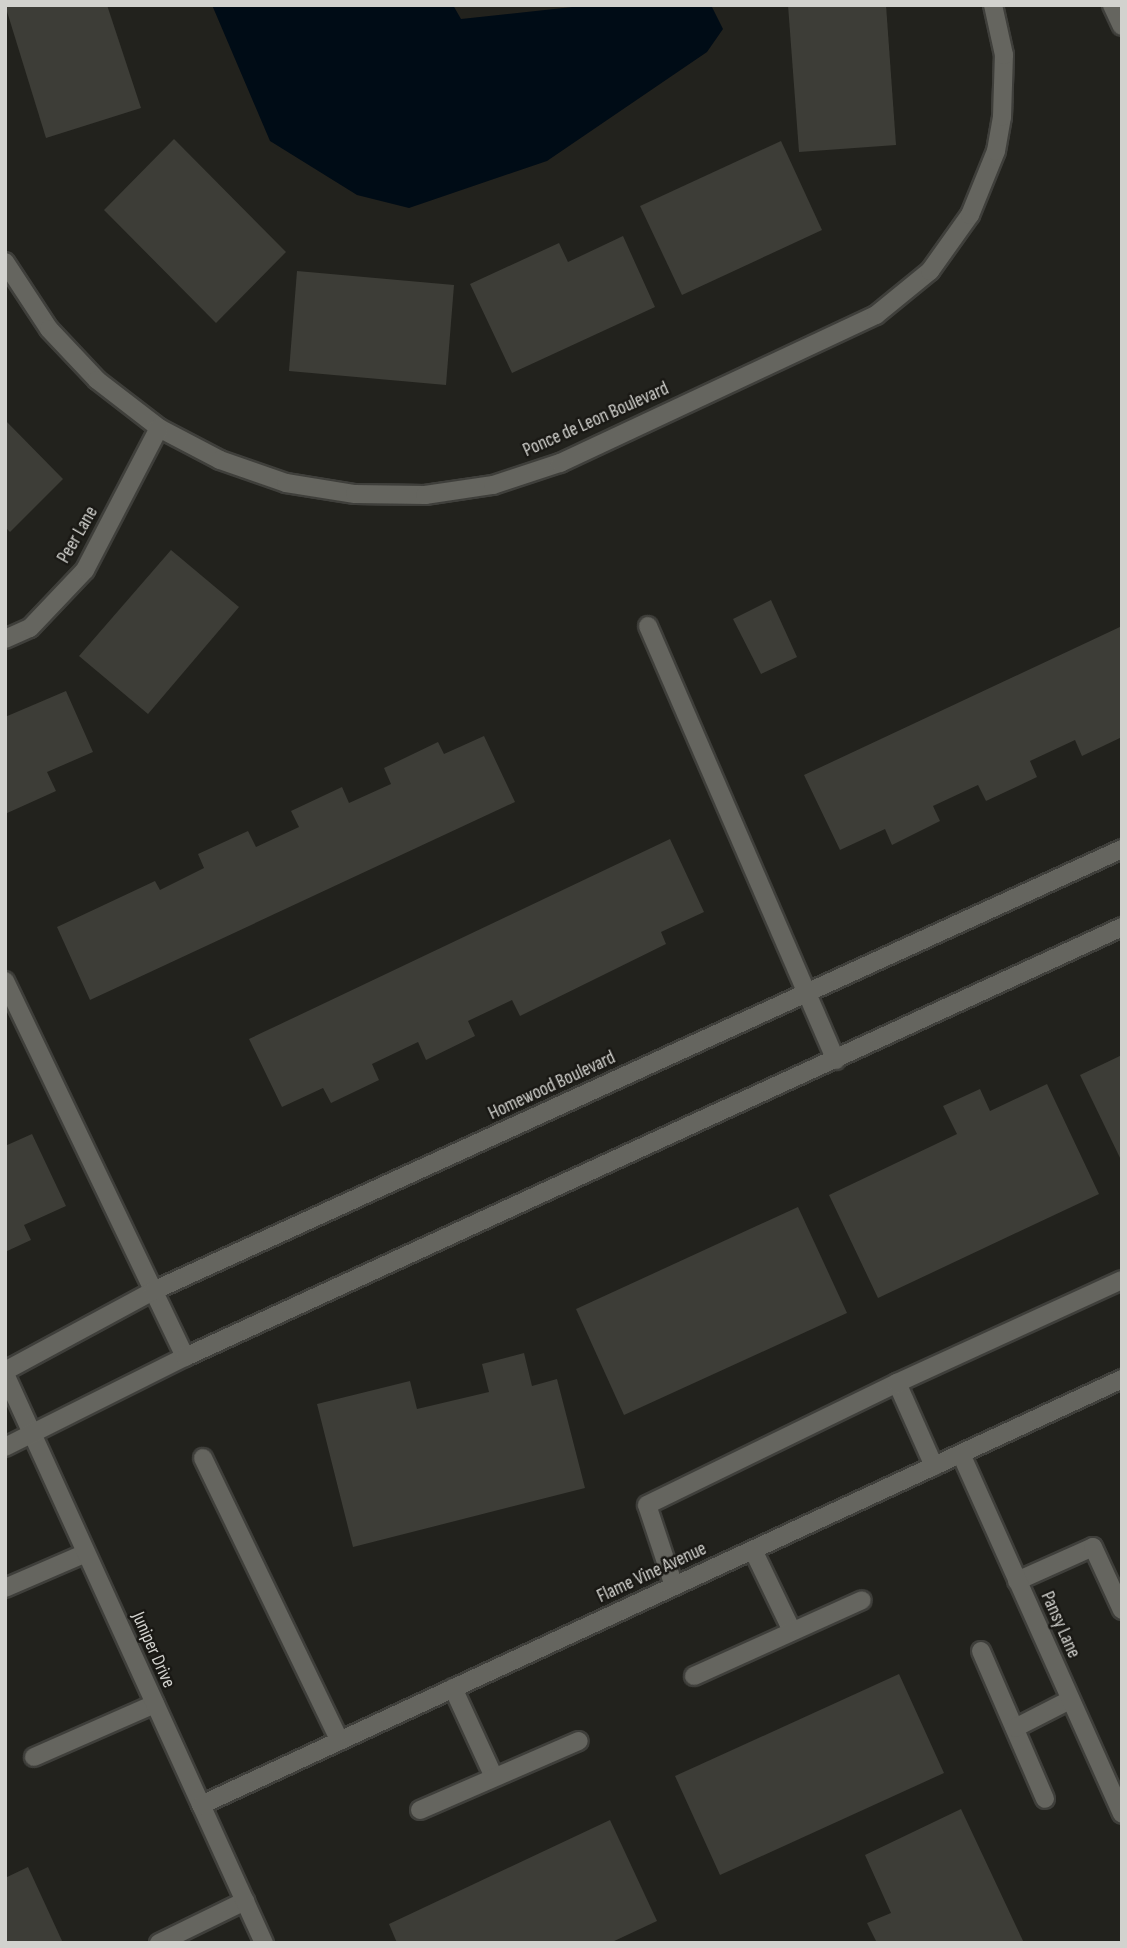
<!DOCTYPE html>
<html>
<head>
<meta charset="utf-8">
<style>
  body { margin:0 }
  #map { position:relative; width:1127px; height:1948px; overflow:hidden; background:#22221d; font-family:"Sofia Sans Condensed",sans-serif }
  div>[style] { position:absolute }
  .water>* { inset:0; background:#000c16 }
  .building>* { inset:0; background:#3d3d37 }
  .roads { filter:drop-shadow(2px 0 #3f3f3b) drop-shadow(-2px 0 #3f3f3b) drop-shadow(0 2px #3f3f3b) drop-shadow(0 -2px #3f3f3b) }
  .service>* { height:18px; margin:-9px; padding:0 9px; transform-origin:9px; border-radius:9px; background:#65655f }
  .minor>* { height:18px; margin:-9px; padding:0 9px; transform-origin:9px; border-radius:9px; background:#65655f }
  .tertiary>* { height:18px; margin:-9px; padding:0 9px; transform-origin:9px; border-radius:9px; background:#65655f }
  span { translate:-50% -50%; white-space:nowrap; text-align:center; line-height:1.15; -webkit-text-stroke:5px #191814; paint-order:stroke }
  .street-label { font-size:19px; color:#d2d2ce }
  .frame { position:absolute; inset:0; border:7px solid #d2d2ce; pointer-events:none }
</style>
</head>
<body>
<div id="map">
  <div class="water">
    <i style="clip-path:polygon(212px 5px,453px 5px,461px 19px,591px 5px,711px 5px,723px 29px,707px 52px,547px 161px,409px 208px,357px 195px,270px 141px)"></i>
  </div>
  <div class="building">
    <i style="clip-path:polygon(5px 5px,107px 5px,141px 108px,46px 138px)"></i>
    <i style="clip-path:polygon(788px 5px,886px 5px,896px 145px,799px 152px)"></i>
    <i style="clip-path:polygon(174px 139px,286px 252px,216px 323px,104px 210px)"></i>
    <i style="clip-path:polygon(781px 141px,822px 230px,682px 295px,640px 206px)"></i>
    <i style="clip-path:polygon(623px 236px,655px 307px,512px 373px,470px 284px,559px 243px,568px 262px)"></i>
    <i style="clip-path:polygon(297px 271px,454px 285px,446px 385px,289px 371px)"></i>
    <i style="clip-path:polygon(5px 420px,63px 479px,10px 532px,5px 527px)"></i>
    <i style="clip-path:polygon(171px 550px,239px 607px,148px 714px,79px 656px)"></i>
    <i style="clip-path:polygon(771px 600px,797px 657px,761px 674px,733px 619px)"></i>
    <i style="clip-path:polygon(1122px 626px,1122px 737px,1082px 756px,1075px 740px,1030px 761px,1037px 777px,986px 801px,978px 785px,933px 806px,940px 821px,892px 845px,885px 829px,840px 850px,804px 775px)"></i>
    <i style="clip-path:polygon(66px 691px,93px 752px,47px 772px,56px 791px,5px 814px,5px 717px)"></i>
    <i style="clip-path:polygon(484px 736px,515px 802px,90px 1000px,57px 927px,155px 881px,160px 890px,204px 868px,198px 854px,248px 831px,256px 847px,299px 827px,291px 811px,342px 787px,349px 803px,391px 784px,384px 768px,438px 742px,444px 754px)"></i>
    <i style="clip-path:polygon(670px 839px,704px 912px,661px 932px,666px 944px,520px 1016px,512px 1000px,468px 1021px,475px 1036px,426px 1060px,418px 1042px,372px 1064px,379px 1080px,331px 1103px,323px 1088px,282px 1107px,249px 1039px)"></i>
    <i style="clip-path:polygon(1122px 1055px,1122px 1162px,1080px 1075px)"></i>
    <i style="clip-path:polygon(1047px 1084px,1099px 1194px,878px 1298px,829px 1195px,957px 1134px,943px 1106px,980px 1089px,990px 1111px)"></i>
    <i style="clip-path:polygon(32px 1134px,66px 1206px,24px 1225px,31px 1240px,5px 1252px,5px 1146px)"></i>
    <i style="clip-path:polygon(798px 1207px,847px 1313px,624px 1415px,576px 1309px)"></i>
    <i style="clip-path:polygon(524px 1353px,532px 1386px,557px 1379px,585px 1488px,353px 1547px,317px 1404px,410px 1381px,417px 1409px,489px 1392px,482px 1364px)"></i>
    <i style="clip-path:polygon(899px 1674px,944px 1773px,720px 1875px,675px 1776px)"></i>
    <i style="clip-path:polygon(961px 1809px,1024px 1943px,877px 1943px,867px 1923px,891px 1913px,865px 1855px)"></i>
    <i style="clip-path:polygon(610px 1820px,657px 1921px,610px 1943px,397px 1943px,389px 1924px)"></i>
    <i style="clip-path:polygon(28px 1867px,63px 1943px,5px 1943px,5px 1878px)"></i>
  </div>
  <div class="roads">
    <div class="service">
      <i style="left:1112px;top:5px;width:23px;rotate:65deg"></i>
      <i style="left:648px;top:626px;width:473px;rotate:66.6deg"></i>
      <i style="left:5px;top:981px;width:417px;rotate:64.4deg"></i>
      <i style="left:897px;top:1383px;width:91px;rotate:66deg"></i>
      <i style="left:203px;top:1458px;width:314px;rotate:64.2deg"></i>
      <i style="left:753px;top:1550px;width:90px;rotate:64.3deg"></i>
      <i style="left:1017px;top:1581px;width:83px;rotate:-24.1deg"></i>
      <i style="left:1093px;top:1547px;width:69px;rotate:65.3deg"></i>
      <i style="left:674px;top:1586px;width:85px;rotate:-108.4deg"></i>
      <i style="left:647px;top:1505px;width:278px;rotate:-26deg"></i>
      <i style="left:897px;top:1383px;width:247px;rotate:-24.6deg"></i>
      <i style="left:5px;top:1588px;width:88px;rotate:-23.4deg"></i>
      <i style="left:981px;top:1651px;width:161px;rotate:66.6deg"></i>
      <i style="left:694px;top:1676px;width:184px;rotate:-24.3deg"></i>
      <i style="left:453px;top:1688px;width:98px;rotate:65.3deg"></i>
      <i style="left:1015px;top:1728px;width:62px;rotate:-27deg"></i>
      <i style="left:34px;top:1757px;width:132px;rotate:-23.7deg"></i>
      <i style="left:420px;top:1810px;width:173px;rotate:-23.5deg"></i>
      <i style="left:159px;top:1943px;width:96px;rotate:-26deg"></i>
    </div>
    <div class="minor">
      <i style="left:5px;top:262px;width:80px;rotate:56.7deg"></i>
      <i style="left:49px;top:329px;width:70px;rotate:46.7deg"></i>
      <i style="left:97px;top:380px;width:78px;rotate:37.7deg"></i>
      <i style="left:159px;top:428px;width:69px;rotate:27.7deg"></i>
      <i style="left:220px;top:460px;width:70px;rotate:19.2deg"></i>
      <i style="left:286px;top:483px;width:70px;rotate:9.1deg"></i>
      <i style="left:355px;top:494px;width:70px;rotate:0.8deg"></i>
      <i style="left:425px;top:495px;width:69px;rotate:-8.4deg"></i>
      <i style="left:493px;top:485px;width:71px;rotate:-18.2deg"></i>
      <i style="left:560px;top:463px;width:349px;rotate:-25.1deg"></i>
      <i style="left:876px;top:315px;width:70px;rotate:-39.2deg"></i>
      <i style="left:930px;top:271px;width:69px;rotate:-54.5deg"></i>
      <i style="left:970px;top:215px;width:69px;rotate:-67.9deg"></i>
      <i style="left:996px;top:151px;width:35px;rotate:-80deg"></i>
      <i style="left:1002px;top:117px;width:62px;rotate:-88.2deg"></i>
      <i style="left:1004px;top:55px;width:51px;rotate:-102.4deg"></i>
      <i style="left:5px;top:639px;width:27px;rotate:-24deg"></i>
      <i style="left:30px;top:628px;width:80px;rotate:-46.5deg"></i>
      <i style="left:85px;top:570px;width:160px;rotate:-62.5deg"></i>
      <i style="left:5px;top:1374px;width:625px;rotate:65.53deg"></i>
      <i style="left:961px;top:1454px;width:394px;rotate:65.9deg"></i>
      <i style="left:201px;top:1805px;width:1015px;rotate:-24.82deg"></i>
    </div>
    <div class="tertiary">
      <i style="left:5px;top:1371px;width:168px;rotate:-28.4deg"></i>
      <i style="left:153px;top:1291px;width:1065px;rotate:-24.52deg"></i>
      <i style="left:5px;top:1447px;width:201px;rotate:-26.6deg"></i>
      <i style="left:185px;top:1357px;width:1031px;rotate:-24.65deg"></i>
    </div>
  </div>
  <div class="street-label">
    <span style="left:596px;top:420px;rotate:-24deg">Ponce de Leon Boulevard</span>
    <span style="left:78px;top:535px;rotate:-60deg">Peer Lane</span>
    <span style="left:552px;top:1086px;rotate:-25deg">Homewood Boulevard</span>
    <span style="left:652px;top:1573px;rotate:-25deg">Flame Vine Avenue</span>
    <span style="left:1060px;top:1625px;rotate:66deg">Pansy Lane</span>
    <span style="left:153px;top:1650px;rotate:66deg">Juniper Drive</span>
  </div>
  <div class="frame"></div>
</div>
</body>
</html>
